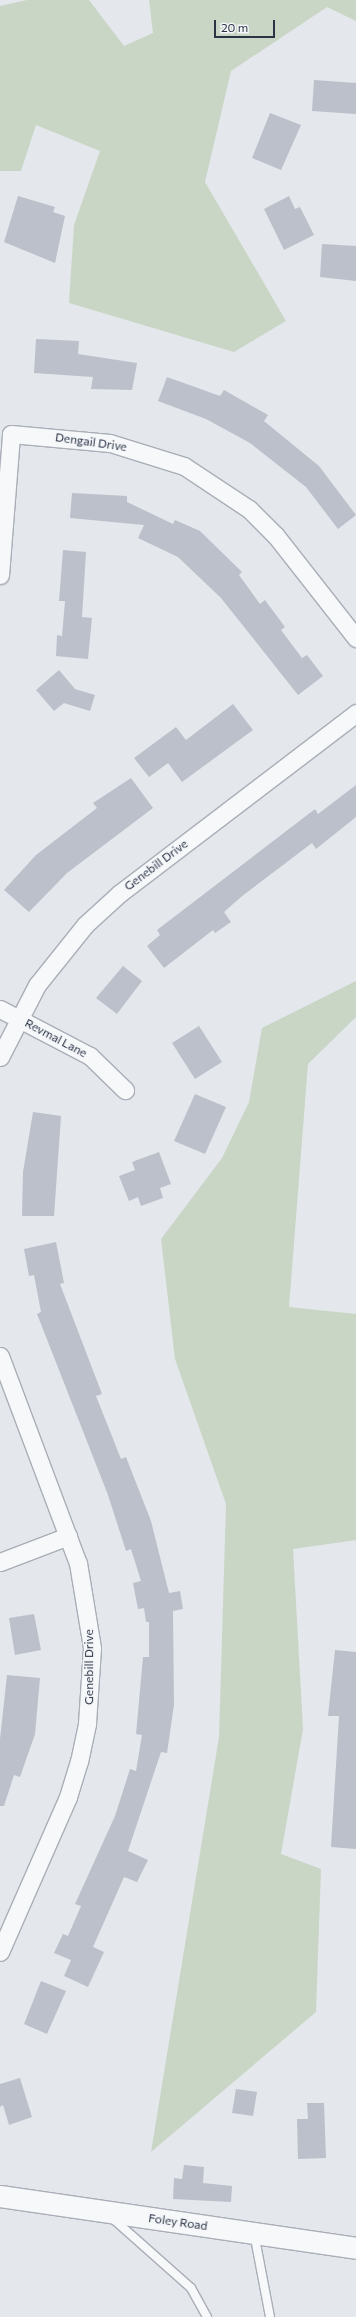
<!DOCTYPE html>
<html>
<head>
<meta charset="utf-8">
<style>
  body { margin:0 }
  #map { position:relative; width:356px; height:2317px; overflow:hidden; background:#e4e7ec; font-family:Commissioner,sans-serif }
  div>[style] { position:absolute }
  .green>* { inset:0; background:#c9d6c5 }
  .building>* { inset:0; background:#bbc0ca }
  .roads { filter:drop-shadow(1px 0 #a9aeb7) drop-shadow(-1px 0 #a9aeb7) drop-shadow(0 1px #a9aeb7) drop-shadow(0 -1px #a9aeb7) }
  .service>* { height:8px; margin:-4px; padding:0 4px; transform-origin:4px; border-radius:4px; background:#f7f8fa }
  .minor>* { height:17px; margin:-8.5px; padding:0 8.5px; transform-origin:8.5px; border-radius:8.5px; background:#f7f8fa }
  .tertiary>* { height:21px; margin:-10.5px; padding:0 10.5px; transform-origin:10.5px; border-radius:10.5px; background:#f7f8fa }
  span { translate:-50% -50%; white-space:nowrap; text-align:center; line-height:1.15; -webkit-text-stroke:3px #f4f6f9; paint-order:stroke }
  .street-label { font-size:12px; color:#2b3445 }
  .scale { position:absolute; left:214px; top:20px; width:61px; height:18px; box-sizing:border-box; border:2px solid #2b3445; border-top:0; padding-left:5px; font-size:12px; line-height:14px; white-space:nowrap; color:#2b3445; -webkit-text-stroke:3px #f4f6f9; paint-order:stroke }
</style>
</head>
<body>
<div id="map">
  <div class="green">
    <i style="clip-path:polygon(27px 0,89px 0,124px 46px,153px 33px,149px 0,356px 0,356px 21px,327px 7px,231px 71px,205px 182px,286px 321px,234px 352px,69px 303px,74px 225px,100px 151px,36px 125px,21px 171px,0 171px,0 6px)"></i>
    <i style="clip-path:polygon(356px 981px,356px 1017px,308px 1064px,289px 1307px,356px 1314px,356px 1540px,293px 1549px,303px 1729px,281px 1854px,321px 1869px,316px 2012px,151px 2152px,219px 1737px,226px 1504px,175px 1359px,161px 1239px,222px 1158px,249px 1102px,262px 1028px)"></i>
  </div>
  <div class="building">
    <i style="clip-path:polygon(314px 80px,356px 83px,356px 114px,312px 111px)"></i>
    <i style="clip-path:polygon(270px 113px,301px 125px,281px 170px,252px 158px)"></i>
    <i style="clip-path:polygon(18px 196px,55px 207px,53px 212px,65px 216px,55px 263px,4px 242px)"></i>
    <i style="clip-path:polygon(289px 196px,295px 209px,300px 207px,314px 235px,284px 250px,264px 209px)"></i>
    <i style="clip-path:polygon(322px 244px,356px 246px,356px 281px,320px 277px)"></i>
    <i style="clip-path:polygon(36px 339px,79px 341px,78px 354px,137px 363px,132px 390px,91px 389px,93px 377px,34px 373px)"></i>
    <i style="clip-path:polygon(167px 377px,220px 396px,224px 390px,268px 415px,264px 421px,319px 466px,356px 515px,338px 529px,306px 487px,250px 443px,206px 419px,158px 401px)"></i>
    <i style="clip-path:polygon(72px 493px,127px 496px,127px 502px,173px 524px,175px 520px,200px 531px,242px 572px,239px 575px,260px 604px,265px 600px,285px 627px,281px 630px,302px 658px,307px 655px,323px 676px,298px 695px,221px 598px,178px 557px,138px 538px,144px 525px,70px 518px)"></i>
    <i style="clip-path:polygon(63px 550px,86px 552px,82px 617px,92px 618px,88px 659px,56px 656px,57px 635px,62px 636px,65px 601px,59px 601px)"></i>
    <i style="clip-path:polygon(59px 670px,75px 689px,95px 695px,90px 711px,64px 703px,54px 711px,36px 690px)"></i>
    <i style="clip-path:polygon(233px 704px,253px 730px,182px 782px,168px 763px,149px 777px,134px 758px,176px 727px,186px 740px)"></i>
    <i style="clip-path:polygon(131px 778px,153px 808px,67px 873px,29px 912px,4px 890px,36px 855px,97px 808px,93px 803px)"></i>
    <i style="clip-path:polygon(356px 785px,356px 817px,316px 849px,312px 843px,241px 897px,224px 912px,231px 922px,215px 933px,213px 930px,164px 968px,147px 946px,160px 935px,157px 930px,315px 809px,318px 814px)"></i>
    <i style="clip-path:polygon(123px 966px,142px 981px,117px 1014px,96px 998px)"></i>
    <i style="clip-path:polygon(199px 1026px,222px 1062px,195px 1079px,172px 1043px)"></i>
    <i style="clip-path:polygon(195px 1094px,226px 1107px,205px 1154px,174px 1141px)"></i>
    <i style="clip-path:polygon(33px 1112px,61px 1116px,54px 1216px,22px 1216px,23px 1172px)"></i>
    <i style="clip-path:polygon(159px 1152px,171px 1184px,160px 1188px,163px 1198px,141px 1206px,138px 1197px,129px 1201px,119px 1176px,135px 1170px,132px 1162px)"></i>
    <i style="clip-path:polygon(56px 1242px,64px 1283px,60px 1284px,102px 1394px,96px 1396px,121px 1459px,126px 1457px,151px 1521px,169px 1593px,180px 1591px,183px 1609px,173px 1611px,174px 1705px,167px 1753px,161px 1752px,128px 1851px,148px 1860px,137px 1882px,124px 1877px,93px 1947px,104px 1952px,88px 1987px,64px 1976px,71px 1960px,54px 1953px,63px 1934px,68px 1936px,81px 1906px,75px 1904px,115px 1816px,130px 1769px,136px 1771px,142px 1735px,136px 1734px,143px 1657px,149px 1657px,149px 1622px,146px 1622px,144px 1608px,138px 1609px,133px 1583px,141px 1581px,131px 1549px,126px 1551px,108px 1495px,37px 1314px,41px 1312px,34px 1275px,29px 1276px,24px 1249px)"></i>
    <i style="clip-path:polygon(34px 1614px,41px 1650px,15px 1655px,9px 1618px)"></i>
    <i style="clip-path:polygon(335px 1650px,356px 1652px,356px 1849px,331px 1847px,339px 1716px,328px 1716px)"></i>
    <i style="clip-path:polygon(7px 1675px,40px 1678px,35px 1734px,20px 1777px,14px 1775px,4px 1806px,0 1806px,0 1739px)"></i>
    <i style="clip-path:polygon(41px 1981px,66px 1991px,47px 2034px,24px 2024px)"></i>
    <i style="clip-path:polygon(20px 2078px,32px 2117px,9px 2125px,3px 2105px,0 2107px,0 2084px)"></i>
    <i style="clip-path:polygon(236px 2089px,257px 2092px,253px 2116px,232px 2113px)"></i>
    <i style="clip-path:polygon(307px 2103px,324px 2103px,326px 2158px,298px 2159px,297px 2119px,308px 2119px)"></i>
    <i style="clip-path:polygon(184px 2165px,204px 2167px,203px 2183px,232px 2186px,231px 2202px,173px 2199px,174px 2178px,182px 2179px)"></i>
  </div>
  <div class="roads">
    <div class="service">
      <i style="left:111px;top:2217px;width:107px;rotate:41.6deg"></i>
      <i style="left:191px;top:2288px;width:33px;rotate:61deg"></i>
      <i style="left:254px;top:2233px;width:86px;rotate:79.2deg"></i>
    </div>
    <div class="minor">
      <i style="left:0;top:575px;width:141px;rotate:-85.5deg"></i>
      <i style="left:11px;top:434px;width:99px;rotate:5.2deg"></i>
      <i style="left:110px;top:443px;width:77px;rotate:17.3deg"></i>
      <i style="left:184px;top:466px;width:78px;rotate:33.5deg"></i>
      <i style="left:249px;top:509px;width:38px;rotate:45deg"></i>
      <i style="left:276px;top:536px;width:130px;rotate:51.9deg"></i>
      <i style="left:0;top:1009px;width:102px;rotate:27.6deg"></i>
      <i style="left:90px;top:1056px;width:49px;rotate:44.2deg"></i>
      <i style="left:0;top:1057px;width:81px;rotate:-62.8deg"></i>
      <i style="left:37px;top:985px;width:77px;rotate:-51.3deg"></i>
      <i style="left:85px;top:925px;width:47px;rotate:-42.4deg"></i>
      <i style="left:120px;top:893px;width:297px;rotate:-37.3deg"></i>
      <i style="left:0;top:1356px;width:221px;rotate:69.4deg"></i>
      <i style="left:78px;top:1563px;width:86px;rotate:80.6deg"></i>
      <i style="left:92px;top:1648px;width:76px;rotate:93.8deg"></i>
      <i style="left:87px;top:1724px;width:38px;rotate:102deg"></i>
      <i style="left:79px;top:1761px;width:38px;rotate:107deg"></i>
      <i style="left:68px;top:1797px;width:169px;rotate:113.7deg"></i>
      <i style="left:0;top:1562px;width:73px;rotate:-20.9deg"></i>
    </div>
    <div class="tertiary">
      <i style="left:0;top:2196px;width:360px;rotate:8.3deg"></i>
    </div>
  </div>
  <div class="street-label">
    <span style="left:91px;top:442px;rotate:8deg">Dengail Drive</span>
    <span style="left:156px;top:865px;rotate:-37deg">Genebill Drive</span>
    <span style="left:56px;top:1038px;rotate:28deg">Revmal Lane</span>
    <span style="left:89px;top:1667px;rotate:-90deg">Genebill Drive</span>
    <span style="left:178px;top:2222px;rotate:8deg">Foley Road</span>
  </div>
  <div class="scale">20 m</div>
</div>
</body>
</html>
